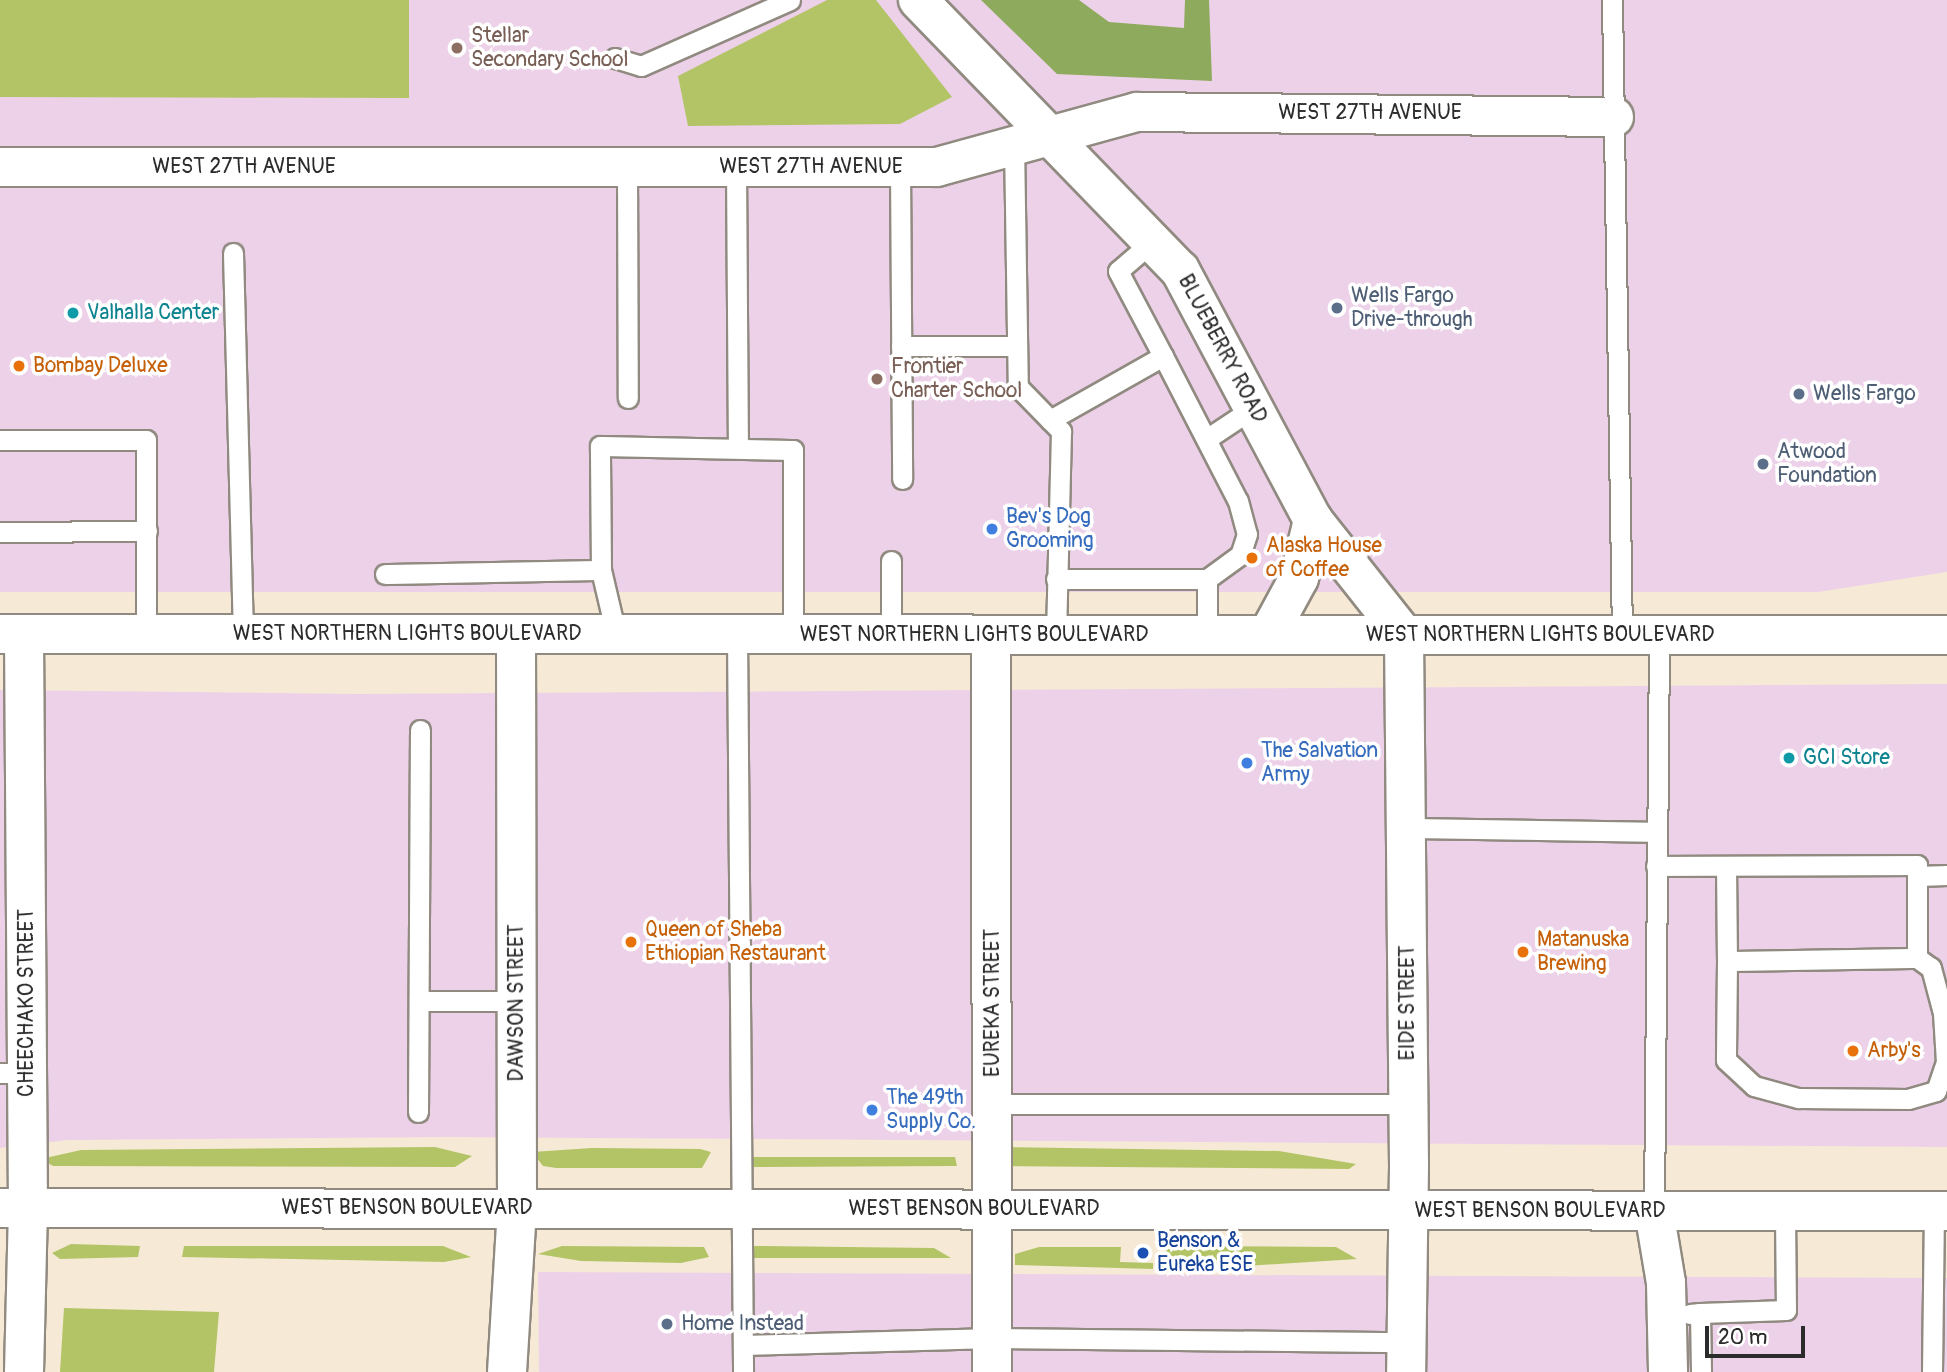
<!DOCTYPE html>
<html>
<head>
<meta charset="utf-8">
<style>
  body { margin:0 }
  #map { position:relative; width:1947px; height:1372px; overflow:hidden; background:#f6ead6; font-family:Pangolin,sans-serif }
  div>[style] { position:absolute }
  .built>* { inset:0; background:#edd1e9 }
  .green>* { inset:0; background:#b3c467 }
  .forest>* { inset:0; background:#8eaa5c }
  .roads { filter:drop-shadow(2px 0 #908a80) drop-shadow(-2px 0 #908a80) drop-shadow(0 2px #908a80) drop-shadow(0 -2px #908a80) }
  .service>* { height:19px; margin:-9.5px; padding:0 9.5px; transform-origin:9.5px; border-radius:9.5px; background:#fff }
  .minor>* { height:38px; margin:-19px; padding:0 19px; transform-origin:19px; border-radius:19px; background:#fff }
  .primary>* { height:38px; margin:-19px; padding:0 19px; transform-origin:19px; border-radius:19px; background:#fff }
  .dots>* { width:19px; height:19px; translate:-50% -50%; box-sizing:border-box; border:4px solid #fff; border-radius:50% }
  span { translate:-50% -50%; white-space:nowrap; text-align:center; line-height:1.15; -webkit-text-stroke:7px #fff; paint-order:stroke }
  .education-label { font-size:21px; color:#785e54 }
  .left { translate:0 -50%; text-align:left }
  .street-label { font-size:21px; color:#2b2b2b }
  .service-label { font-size:21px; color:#4e5e75 }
  .culture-label { font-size:21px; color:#0d838f }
  .food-label { font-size:21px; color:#c56008 }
  .shop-label { font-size:21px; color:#366cbe }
  .transit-label { font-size:21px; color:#164399 }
  .scale { position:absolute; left:1705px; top:1326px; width:100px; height:32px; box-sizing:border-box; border:4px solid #2b2b2b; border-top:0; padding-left:9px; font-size:21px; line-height:24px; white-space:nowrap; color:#2b2b2b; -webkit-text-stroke:5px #fff; paint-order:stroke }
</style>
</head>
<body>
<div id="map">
  <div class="built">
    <i style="clip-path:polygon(0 0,1947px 0,1947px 572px,1818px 592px,0 592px)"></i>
    <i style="clip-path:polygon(1947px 684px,1947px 1147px,448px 1137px,68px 1140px,0 1148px,0 690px,357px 694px)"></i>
    <i style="clip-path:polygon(538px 1272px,1947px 1278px,1947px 1372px,539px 1372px)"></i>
  </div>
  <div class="green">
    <i style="clip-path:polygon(0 0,409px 0,409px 98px,0 97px)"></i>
    <i style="clip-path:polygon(827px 0,876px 0,952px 97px,900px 124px,688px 126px,678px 76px)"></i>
    <i style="clip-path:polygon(435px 1147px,472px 1156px,455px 1167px,53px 1166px,41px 1159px,81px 1150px)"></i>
    <i style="clip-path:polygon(1000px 1147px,1279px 1151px,1356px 1164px,1349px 1169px,998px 1166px)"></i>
    <i style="clip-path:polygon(592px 1148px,700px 1149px,711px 1152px,702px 1168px,556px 1168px,543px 1166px,532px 1152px)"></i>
    <i style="clip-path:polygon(752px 1157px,955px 1157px,957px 1166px,746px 1167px)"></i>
    <i style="clip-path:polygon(71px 1244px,140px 1246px,138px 1257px,60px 1259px,52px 1253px)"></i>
    <i style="clip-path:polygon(184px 1246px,443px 1246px,471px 1257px,444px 1262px,182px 1257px)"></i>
    <i style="clip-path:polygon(562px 1246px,704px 1247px,709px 1257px,681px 1263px,581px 1261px,538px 1254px)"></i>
    <i style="clip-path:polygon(753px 1246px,934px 1248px,951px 1258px,751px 1258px)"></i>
    <i style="clip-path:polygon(1167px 1246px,1336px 1247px,1357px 1259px,1165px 1271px)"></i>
    <i style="clip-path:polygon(1039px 1247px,1121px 1247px,1120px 1262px,1153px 1263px,1153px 1269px,1015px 1265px,1015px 1254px)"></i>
    <i style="clip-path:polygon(64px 1308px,219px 1312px,214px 1372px,60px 1372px)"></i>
  </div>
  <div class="forest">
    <i style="clip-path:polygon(981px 0,1079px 0,1109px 22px,1184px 28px,1185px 0,1209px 0,1212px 81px,1057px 74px)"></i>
  </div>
  <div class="roads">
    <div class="service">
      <i style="left:1612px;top:0;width:635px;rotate:89.1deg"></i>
      <i style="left:615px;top:58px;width:27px;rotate:17deg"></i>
      <i style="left:641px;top:66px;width:163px;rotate:-23.9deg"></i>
      <i style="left:1014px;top:143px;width:244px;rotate:89.1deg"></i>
      <i style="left:1018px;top:387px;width:62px;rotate:45.7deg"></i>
      <i style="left:1061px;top:431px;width:204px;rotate:91.4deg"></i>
      <i style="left:627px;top:167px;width:231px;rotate:89.8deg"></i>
      <i style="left:736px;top:167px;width:281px;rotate:89.6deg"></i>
      <i style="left:900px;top:167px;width:312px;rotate:89.6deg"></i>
      <i style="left:1153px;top:241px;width:46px;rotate:139.4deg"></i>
      <i style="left:1118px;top:271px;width:96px;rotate:62.1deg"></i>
      <i style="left:233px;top:253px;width:381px;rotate:88.5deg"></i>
      <i style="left:901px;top:346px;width:116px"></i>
      <i style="left:1050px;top:420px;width:130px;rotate:-29.5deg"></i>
      <i style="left:1163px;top:356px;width:163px;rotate:62.7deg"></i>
      <i style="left:1238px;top:501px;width:34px;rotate:75deg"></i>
      <i style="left:1247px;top:534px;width:22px;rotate:108deg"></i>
      <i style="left:1240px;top:555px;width:41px;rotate:144deg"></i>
      <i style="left:1207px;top:579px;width:56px;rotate:90deg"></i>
      <i style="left:1208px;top:438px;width:54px;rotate:-33.7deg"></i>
      <i style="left:0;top:440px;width:146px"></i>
      <i style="left:146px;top:440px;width:194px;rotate:90deg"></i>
      <i style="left:0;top:532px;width:147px;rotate:-0.4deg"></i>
      <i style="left:601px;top:570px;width:124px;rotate:-90.5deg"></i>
      <i style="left:600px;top:446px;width:193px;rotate:1.2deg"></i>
      <i style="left:793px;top:450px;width:184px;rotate:90deg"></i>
      <i style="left:385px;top:574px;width:216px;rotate:-1.1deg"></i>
      <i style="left:601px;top:570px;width:66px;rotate:76.8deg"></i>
      <i style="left:1056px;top:579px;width:151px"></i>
      <i style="left:737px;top:634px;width:738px;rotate:89.53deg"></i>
      <i style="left:891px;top:634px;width:73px;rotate:-90deg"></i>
      <i style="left:1406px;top:828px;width:250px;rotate:0.9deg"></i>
      <i style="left:1656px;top:866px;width:261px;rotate:-0.2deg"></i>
      <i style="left:1917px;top:865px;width:93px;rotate:90deg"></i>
      <i style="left:1917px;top:958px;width:190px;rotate:179.1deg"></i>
      <i style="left:1727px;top:961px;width:95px;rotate:-90.6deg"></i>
      <i style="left:1917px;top:876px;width:30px;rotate:-2deg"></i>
      <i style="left:1727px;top:961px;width:99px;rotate:90.6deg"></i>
      <i style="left:1726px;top:1060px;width:38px;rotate:43deg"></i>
      <i style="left:1754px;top:1086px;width:46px;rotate:15.3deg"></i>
      <i style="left:1798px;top:1098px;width:110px;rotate:0.5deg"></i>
      <i style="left:1908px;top:1099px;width:29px;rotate:-16deg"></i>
      <i style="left:1936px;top:1091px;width:31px;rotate:-71deg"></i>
      <i style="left:1946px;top:1062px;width:49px;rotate:-93.5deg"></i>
      <i style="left:1943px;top:1013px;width:47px;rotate:-104.9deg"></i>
      <i style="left:1931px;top:968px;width:17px;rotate:-144deg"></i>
      <i style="left:420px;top:1001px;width:97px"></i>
      <i style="left:0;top:1073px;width:27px"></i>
      <i style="left:993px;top:1104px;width:415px"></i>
      <i style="left:418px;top:1112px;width:382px;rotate:-89.7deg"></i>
      <i style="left:1654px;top:1211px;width:576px;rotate:-89.5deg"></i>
      <i style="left:1700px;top:1313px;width:86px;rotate:-2deg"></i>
      <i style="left:1786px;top:1310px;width:99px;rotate:-90.6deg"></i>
      <i style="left:1690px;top:1314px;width:10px;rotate:-6deg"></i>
      <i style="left:1700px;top:1313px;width:59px;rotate:89deg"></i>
      <i style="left:743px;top:1345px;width:250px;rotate:-1.6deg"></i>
      <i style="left:993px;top:1338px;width:413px;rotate:0.6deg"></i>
      <i style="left:1932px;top:1372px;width:161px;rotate:-89.3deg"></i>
    </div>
    <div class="minor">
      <i style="left:918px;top:0;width:376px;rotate:45.9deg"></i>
      <i style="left:1180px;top:270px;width:283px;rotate:62deg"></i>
      <i style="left:1313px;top:520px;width:147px;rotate:51.6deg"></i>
      <i style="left:1404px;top:635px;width:532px;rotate:89.46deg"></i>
      <i style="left:1409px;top:1167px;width:205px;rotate:90.8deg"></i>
      <i style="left:0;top:167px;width:937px"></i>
      <i style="left:937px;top:167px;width:207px;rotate:-15.4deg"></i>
      <i style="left:1137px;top:112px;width:477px;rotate:0.6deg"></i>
      <i style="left:991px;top:635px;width:737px;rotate:89.92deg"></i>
      <i style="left:1268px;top:635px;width:65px;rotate:-61.5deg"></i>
      <i style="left:1299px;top:578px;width:60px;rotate:-76.4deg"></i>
      <i style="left:1654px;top:1211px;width:73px;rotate:80.5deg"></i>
      <i style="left:1666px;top:1283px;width:89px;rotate:88.7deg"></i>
      <i style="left:24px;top:1372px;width:164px;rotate:-88.6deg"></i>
      <i style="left:28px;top:1208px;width:574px;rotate:-90.4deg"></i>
      <i style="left:507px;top:1372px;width:164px;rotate:-86.5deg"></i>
      <i style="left:517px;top:1208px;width:574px;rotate:-90.1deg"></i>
    </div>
    <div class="primary">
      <i style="left:0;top:634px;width:1947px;rotate:0.03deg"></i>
      <i style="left:0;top:1208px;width:1947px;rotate:0.09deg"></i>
    </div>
  </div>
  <div class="dots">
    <i style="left:457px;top:48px;background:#8d6e63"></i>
    <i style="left:1337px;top:308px;background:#5c6f8a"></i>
    <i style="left:73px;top:313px;background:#0f9aa8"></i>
    <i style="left:19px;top:366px;background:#e8710a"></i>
    <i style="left:877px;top:379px;background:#8d6e63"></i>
    <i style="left:1799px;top:394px;background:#5c6f8a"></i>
    <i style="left:1763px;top:464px;background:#5c6f8a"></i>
    <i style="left:992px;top:529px;background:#3f7fe0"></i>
    <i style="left:1252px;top:558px;background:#e8710a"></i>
    <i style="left:1789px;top:758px;background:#0f9aa8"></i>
    <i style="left:1247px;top:763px;background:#3f7fe0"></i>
    <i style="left:631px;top:942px;background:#e8710a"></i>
    <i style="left:1523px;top:952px;background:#e8710a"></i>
    <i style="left:1853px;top:1051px;background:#e8710a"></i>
    <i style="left:872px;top:1110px;background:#3f7fe0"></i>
    <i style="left:1143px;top:1253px;background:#1a4fb4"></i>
    <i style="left:667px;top:1324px;background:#5c6f8a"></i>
  </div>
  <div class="education-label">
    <span class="left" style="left:471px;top:48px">Stellar<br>Secondary School</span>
    <span class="left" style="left:891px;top:379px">Frontier<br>Charter School</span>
  </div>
  <div class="street-label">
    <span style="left:1370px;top:113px">WEST 27TH AVENUE</span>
    <span style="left:244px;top:167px">WEST 27TH AVENUE</span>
    <span style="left:811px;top:167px">WEST 27TH AVENUE</span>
    <span style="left:1222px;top:349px;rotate:62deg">BLUEBERRY ROAD</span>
    <span style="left:407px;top:634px">WEST NORTHERN LIGHTS BOULEVARD</span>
    <span style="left:974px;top:635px">WEST NORTHERN LIGHTS BOULEVARD</span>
    <span style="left:1540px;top:635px">WEST NORTHERN LIGHTS BOULEVARD</span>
    <span style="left:27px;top:1003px;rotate:-90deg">CHEECHAKO STREET</span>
    <span style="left:517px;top:1003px;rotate:-90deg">DAWSON STREET</span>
    <span style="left:993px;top:1003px;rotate:-90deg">EUREKA STREET</span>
    <span style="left:1408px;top:1003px;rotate:-90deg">EIDE STREET</span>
    <span style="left:407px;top:1208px">WEST BENSON BOULEVARD</span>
    <span style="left:974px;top:1209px">WEST BENSON BOULEVARD</span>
    <span style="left:1540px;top:1211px">WEST BENSON BOULEVARD</span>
  </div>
  <div class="service-label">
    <span class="left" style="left:1351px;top:308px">Wells Fargo<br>Drive-through</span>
    <span class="left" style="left:1813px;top:394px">Wells Fargo</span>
    <span class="left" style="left:1777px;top:464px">Atwood<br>Foundation</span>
    <span class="left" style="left:681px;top:1324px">Home Instead</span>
  </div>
  <div class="culture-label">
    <span class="left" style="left:87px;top:313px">Valhalla Center</span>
    <span class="left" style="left:1803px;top:758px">GCI Store</span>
  </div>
  <div class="food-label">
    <span class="left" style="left:33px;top:366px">Bombay Deluxe</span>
    <span class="left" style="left:1266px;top:558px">Alaska House<br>of Coffee</span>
    <span class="left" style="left:645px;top:942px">Queen of Sheba<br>Ethiopian Restaurant</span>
    <span class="left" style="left:1537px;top:952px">Matanuska<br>Brewing</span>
    <span class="left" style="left:1867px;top:1051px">Arby's</span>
  </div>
  <div class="shop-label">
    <span class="left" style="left:1006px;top:529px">Bev's Dog<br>Grooming</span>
    <span class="left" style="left:1261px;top:763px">The Salvation<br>Army</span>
    <span class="left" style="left:886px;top:1110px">The 49th<br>Supply Co.</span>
  </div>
  <div class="transit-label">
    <span class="left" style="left:1157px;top:1253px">Benson &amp;<br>Eureka ESE</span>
  </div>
  <div class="scale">20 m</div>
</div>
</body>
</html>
